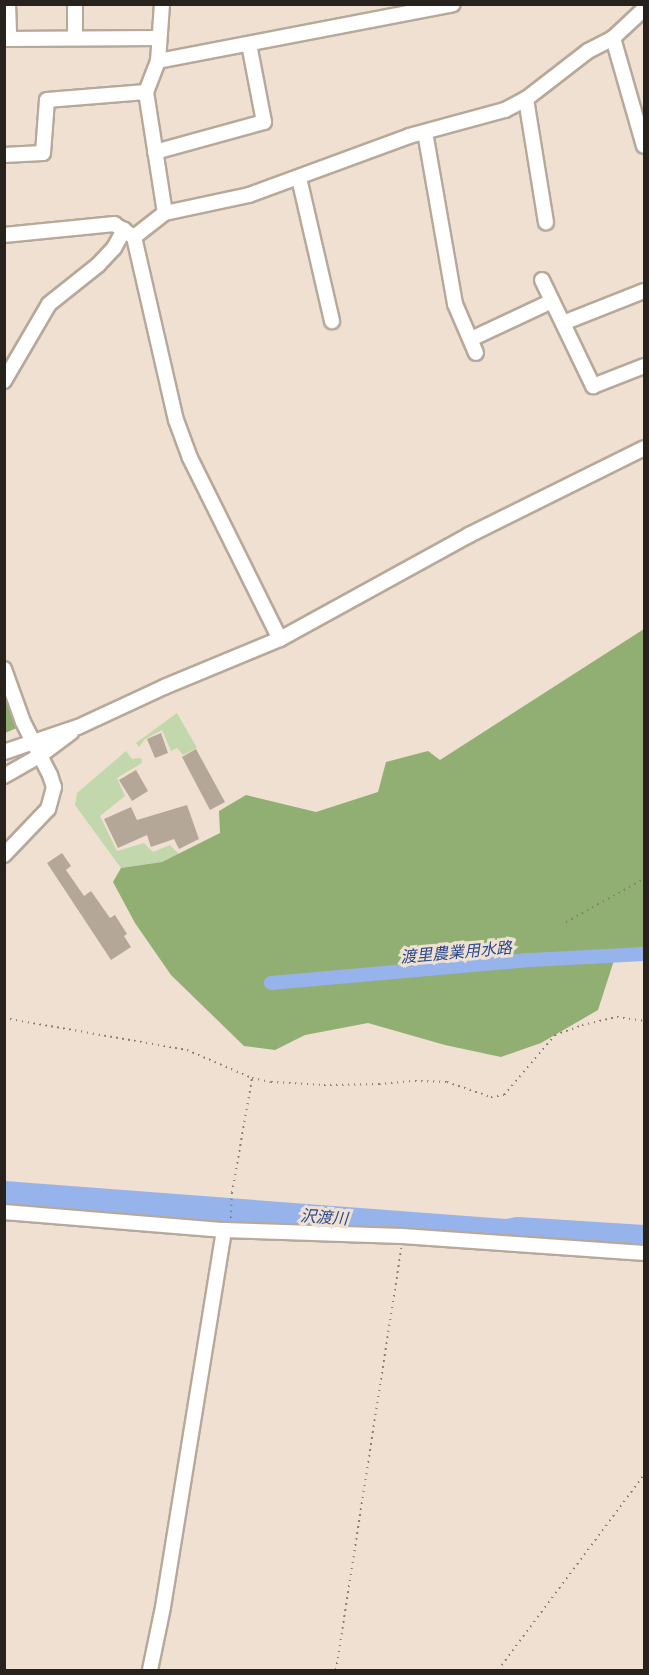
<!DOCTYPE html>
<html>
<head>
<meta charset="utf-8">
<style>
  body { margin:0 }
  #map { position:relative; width:649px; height:1675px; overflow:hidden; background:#efe0d1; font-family:Manrope,"Noto Sans JP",sans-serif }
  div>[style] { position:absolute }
  .green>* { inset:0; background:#c2d8ac }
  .forest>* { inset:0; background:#91ae73 }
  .canal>* { height:14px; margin:-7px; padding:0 7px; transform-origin:7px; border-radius:7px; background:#97b3ec }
  .river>* { height:24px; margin:-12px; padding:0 12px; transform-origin:12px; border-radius:12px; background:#97b3ec }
  .building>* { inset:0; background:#b5a798 }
  .path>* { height:2px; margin-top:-1px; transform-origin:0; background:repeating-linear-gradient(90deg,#897e74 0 1.5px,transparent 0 6px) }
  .roads { filter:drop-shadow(2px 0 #b7a99a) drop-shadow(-2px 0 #b7a99a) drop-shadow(0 2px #b7a99a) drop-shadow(0 -2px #b7a99a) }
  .minor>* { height:14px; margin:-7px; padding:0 7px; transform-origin:7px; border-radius:7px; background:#fff }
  span { translate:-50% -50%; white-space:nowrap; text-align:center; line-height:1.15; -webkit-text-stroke:6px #efe0d1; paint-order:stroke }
  .water-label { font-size:16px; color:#29488b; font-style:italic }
  .frame { position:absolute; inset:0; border:6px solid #28221d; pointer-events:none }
</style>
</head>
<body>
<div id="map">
  <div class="green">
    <i style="clip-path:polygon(177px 713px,197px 748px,183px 755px,177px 748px,171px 751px,162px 730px,145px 739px,139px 747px,136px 743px)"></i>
    <i style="clip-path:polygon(126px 751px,132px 759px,141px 758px,142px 763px,117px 778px,125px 796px,100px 816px,117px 851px,144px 843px,153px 852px,170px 845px,179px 854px,162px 862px,121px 868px,75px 805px,77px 793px)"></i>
  </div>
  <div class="forest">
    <i style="clip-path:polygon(644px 629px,644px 947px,617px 951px,598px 1010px,541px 1043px,501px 1057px,445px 1045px,368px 1023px,305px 1035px,275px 1050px,244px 1046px,171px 975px,135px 923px,113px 882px,121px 868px,162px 862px,220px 833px,219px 811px,246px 795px,316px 812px,378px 792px,386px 762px,428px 751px,440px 760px)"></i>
    <i style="clip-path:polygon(4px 687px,19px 727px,5px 733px,4px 733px)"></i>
  </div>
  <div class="canal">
    <i style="left:271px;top:983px;width:261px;rotate:-5.1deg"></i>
    <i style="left:531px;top:960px;width:113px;rotate:-3deg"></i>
  </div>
  <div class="river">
    <i style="left:4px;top:1193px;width:503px;rotate:4.33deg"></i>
    <i style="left:506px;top:1231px;width:12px;rotate:-9deg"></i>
    <i style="left:518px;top:1229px;width:126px;rotate:3.6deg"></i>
  </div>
  <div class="building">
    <i style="clip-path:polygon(161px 733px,168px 753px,155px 758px,147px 739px)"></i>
    <i style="clip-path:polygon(196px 749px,225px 802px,210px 810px,182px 757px)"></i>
    <i style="clip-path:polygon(136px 770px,148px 791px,132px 801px,119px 780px)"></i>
    <i style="clip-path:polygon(187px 805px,199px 839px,179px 849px,174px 839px,151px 847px,147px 835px,118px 848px,104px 819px,131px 807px,137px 820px)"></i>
    <i style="clip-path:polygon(62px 853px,71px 866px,66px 870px,84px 896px,91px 891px,110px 918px,115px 915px,127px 934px,124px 936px,131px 947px,111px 960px,47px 863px)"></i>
  </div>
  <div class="path">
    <i style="left:566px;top:922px;width:89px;rotate:-28.9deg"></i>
    <i style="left:4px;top:1018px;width:186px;rotate:9.9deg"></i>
    <i style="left:187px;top:1050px;width:71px;rotate:23.3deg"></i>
    <i style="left:252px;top:1078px;width:19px;rotate:12deg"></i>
    <i style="left:271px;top:1082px;width:53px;rotate:3.2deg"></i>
    <i style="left:324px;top:1085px;width:55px;rotate:-1deg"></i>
    <i style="left:379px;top:1084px;width:36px;rotate:-5deg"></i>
    <i style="left:415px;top:1081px;width:32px;rotate:2deg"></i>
    <i style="left:447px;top:1082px;width:46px;rotate:18.8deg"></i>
    <i style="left:491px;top:1097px;width:13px;rotate:-9deg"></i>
    <i style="left:504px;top:1095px;width:79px;rotate:-49.6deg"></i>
    <i style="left:555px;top:1035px;width:29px;rotate:-20deg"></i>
    <i style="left:582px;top:1025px;width:36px;rotate:-13deg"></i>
    <i style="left:617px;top:1017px;width:27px;rotate:8deg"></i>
    <i style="left:231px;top:1218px;width:25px;rotate:-88deg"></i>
    <i style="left:232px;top:1193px;width:117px;rotate:-80.1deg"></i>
    <i style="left:336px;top:1670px;width:427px;rotate:-81.2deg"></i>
    <i style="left:498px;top:1670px;width:244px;rotate:-53.2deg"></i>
  </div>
  <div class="roads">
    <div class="minor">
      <i style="left:8px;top:4px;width:35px;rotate:88deg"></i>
      <i style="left:75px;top:4px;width:34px;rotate:90deg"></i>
      <i style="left:162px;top:4px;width:57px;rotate:94deg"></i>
      <i style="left:158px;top:61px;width:33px;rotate:111deg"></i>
      <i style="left:146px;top:92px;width:122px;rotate:81.1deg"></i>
      <i style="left:613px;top:38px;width:112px;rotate:74deg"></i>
      <i style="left:4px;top:39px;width:155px;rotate:-0.4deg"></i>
      <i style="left:158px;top:61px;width:300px;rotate:-10.9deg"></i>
      <i style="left:526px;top:99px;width:125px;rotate:80.8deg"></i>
      <i style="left:425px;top:132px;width:175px;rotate:80.1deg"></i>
      <i style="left:455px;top:304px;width:53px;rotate:66.8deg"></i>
      <i style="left:155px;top:152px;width:113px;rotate:-15.4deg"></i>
      <i style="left:264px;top:122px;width:79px;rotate:-100.9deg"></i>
      <i style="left:4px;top:155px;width:39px;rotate:-3deg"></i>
      <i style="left:43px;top:153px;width:53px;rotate:-85.7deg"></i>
      <i style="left:47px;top:100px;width:99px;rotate:-4.6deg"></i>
      <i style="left:299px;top:178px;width:147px;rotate:77deg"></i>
      <i style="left:4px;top:235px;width:111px;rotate:-5.7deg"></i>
      <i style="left:114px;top:224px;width:24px;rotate:33deg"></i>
      <i style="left:134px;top:237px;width:188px;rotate:77.1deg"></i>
      <i style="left:176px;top:420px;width:40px;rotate:69.8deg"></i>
      <i style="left:190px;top:458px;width:202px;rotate:63.6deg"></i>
      <i style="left:134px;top:237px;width:39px;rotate:-38deg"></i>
      <i style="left:165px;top:213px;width:86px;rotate:-12.1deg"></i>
      <i style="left:249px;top:195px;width:171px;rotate:-20.2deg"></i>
      <i style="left:409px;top:136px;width:99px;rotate:-15.2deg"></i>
      <i style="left:505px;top:110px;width:24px;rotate:-28deg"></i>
      <i style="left:526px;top:99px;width:78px;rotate:-37.7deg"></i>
      <i style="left:588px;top:51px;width:28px;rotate:-27deg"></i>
      <i style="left:613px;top:38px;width:42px;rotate:-43.1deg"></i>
      <i style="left:542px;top:280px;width:118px;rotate:64.3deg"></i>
      <i style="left:593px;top:386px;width:55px;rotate:-21.4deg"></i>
      <i style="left:563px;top:323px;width:87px;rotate:-21.6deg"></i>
      <i style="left:471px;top:339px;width:89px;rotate:-25.1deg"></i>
      <i style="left:4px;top:381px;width:89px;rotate:-59.7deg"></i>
      <i style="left:49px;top:304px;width:63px;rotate:-38.5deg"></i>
      <i style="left:98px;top:265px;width:23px;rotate:-47deg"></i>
      <i style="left:114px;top:248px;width:21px;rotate:-61deg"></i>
      <i style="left:4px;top:669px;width:56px;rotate:70.3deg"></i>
      <i style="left:23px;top:722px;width:59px;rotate:63deg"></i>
      <i style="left:50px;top:775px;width:13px;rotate:72deg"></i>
      <i style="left:54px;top:787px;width:23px;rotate:105deg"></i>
      <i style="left:48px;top:809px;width:64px;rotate:133.7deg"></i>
      <i style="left:4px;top:752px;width:78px;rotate:-18.7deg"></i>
      <i style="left:78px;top:727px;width:95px;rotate:-24.9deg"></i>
      <i style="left:164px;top:687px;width:126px;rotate:-22.5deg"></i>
      <i style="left:280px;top:639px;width:216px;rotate:-28.8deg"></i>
      <i style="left:469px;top:535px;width:195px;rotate:-26.4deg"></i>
      <i style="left:4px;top:776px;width:43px;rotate:-29.6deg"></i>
      <i style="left:41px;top:755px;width:38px;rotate:-37deg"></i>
      <i style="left:4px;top:1212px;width:221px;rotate:4.7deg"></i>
      <i style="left:224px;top:1230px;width:178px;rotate:1.9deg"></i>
      <i style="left:402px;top:1236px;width:243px;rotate:4deg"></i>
      <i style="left:150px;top:1670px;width:64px;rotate:-78.3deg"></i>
      <i style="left:163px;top:1607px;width:382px;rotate:-80.8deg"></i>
    </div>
  </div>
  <div class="water-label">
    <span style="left:456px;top:952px;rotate:-5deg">渡里農業用水路</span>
    <span style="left:324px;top:1217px;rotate:4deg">沢渡川</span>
  </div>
  <div class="frame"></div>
</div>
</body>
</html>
